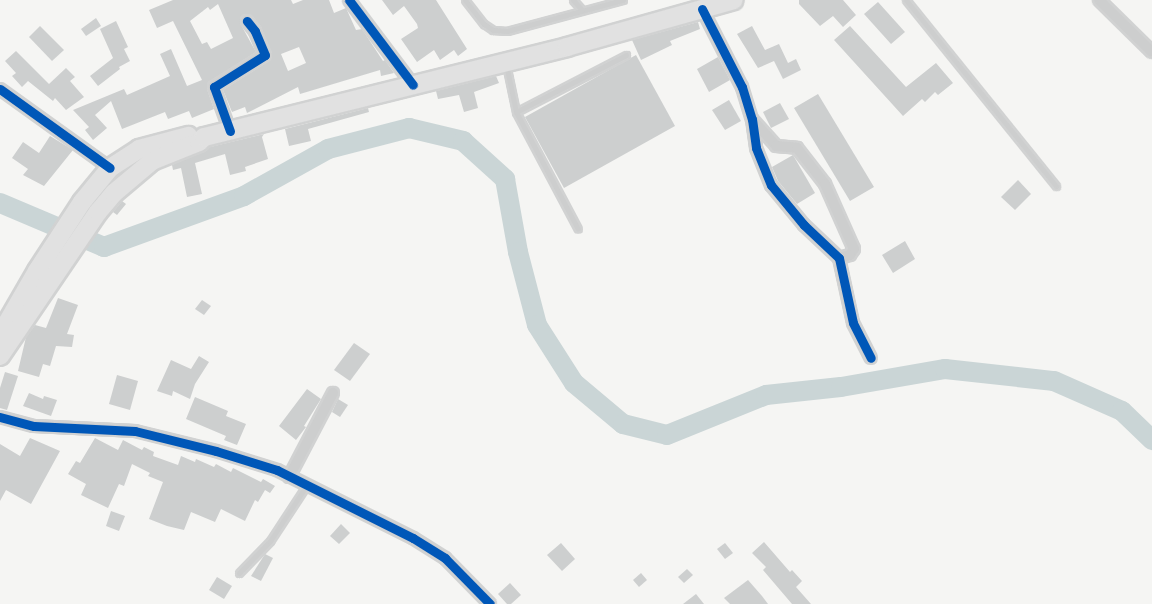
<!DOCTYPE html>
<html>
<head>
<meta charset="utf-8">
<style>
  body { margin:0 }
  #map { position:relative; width:1152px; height:604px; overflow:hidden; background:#f5f5f3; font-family:"Fira Sans Condensed",sans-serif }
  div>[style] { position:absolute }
  .river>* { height:20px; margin:-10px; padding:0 10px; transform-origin:10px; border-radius:10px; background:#cad5d6 }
  .building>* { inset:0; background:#cdcfcf }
  .roads { filter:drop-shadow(2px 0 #d1d2d2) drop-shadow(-2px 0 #d1d2d2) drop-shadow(0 2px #d1d2d2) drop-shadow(0 -2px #d1d2d2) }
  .service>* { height:5px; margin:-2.5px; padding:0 2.5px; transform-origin:2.5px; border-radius:2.5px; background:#cdcece }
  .minor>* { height:10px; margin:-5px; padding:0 5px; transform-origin:5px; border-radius:5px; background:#cdcece }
  .trunk>* { height:18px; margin:-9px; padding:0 9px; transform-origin:9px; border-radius:9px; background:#e1e1e1 }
  .cycleway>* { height:9px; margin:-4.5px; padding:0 4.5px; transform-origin:4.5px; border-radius:4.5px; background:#0057b8 }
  span { translate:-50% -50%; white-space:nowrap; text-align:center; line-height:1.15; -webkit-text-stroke:6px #fff; paint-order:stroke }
</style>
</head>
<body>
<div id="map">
  <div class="river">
    <i style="left:0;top:203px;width:113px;rotate:22.9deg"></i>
    <i style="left:104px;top:247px;width:149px;rotate:-20deg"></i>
    <i style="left:244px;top:196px;width:96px;rotate:-29.2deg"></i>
    <i style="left:328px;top:149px;width:84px;rotate:-14.5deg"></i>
    <i style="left:409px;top:128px;width:56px;rotate:13.5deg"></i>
    <i style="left:463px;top:141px;width:57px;rotate:42.1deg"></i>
    <i style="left:505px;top:179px;width:74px;rotate:79.9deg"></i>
    <i style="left:518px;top:252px;width:75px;rotate:75.4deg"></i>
    <i style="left:537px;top:325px;width:69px;rotate:57.5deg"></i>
    <i style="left:574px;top:383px;width:64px;rotate:39.9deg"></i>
    <i style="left:623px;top:424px;width:45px;rotate:14deg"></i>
    <i style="left:667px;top:435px;width:107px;rotate:-22deg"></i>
    <i style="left:766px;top:395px;width:75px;rotate:-6.1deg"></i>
    <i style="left:841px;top:387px;width:106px;rotate:-9.8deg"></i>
    <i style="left:945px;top:369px;width:110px;rotate:6.3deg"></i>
    <i style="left:1054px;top:381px;width:74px;rotate:23.8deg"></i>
    <i style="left:1122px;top:411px;width:42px;rotate:44deg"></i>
  </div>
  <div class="building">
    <i style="clip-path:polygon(evenodd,173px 0,291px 0,293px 4px,303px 0,329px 0,334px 13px,346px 8px,356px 30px,362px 29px,383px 61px,385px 60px,394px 73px,381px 76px,380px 70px,300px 94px,298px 87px,247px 113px,245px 107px,232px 112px,223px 90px,269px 61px,272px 56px,261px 27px,252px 16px,245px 14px,240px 18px,240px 23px,256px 52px,208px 83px,207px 89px,214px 109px,192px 118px,189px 111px,168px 119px,165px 112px,122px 129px,111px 101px,95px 115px,107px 128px,93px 140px,85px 130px,89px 127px,73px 110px,124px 89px,127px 95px,170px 76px,160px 54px,171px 49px,187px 86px,202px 80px,173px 21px,157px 28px,149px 10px,173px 0,218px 4px,233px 38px,211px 49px,207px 42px,202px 44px,190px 21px,208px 7px,210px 10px,218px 4px,173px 0,299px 47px,306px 63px,288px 71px,281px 54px,299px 47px)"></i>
    <i style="clip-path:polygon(382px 0,436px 0,467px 49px,458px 56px,454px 50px,440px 60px,434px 50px,417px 62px,401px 39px,418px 28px,417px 24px,404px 6px,393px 15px)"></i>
    <i style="clip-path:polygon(799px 0,843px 0,856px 15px,843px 27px,833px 16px,820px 26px,799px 4px)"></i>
    <i style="clip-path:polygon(878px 2px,905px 32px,891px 44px,864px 14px)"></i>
    <i style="clip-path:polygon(96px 18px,101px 26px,86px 36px,81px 29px)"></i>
    <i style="clip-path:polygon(116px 21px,128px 47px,124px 49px,130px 61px,119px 67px,120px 69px,98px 86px,90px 76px,113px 58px,100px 29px)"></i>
    <i style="clip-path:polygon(698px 22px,700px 29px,670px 41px,672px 45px,641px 60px,632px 40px)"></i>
    <i style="clip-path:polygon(40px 26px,64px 50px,52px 61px,29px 37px)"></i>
    <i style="clip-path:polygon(752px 26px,765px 50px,779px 44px,788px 63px,796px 59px,801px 70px,783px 79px,774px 61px,758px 68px,737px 34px)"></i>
    <i style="clip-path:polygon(850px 26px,906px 87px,936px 63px,953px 83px,938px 95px,935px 92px,925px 102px,922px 99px,903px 116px,834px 40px)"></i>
    <i style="clip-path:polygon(16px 51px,49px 84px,66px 68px,75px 77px,70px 81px,84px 97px,66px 110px,55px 98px,53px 101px,28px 81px,22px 87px,12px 76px,16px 73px,5px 61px)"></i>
    <i style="clip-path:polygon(636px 55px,675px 126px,564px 188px,525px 117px)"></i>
    <i style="clip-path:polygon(718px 57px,730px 80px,709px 92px,697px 69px)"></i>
    <i style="clip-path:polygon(496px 76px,499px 83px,474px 92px,478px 108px,464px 112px,459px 95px,438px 99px,436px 91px)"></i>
    <i style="clip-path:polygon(818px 94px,874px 187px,850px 201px,794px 108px)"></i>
    <i style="clip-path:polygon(729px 100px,741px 121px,725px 130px,712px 110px)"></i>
    <i style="clip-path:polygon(780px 103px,789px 119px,771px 128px,763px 112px)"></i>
    <i style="clip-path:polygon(368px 108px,369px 112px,308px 129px,311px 141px,289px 146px,285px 129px)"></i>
    <i style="clip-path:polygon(264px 134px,262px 137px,268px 159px,245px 167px,246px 171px,230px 175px,225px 154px,195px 163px,202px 194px,187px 197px,181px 168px,173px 170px,172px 165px,210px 147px)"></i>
    <i style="clip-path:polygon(50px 136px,73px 150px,44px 186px,23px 175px,28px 169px,12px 158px,23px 142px,39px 153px)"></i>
    <i style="clip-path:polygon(793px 155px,815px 193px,797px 204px,778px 181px,772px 167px)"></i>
    <i style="clip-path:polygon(1018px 180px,1031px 194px,1015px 210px,1001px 197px)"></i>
    <i style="clip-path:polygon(122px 201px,126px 204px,117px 215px,113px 212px)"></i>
    <i style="clip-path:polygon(905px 241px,915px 259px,893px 273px,882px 255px)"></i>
    <i style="clip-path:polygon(58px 298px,78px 305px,67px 334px,74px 335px,72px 347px,56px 346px,50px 366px,43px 364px,39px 377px,18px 371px,26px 337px,35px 325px,46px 328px)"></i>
    <i style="clip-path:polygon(202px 300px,211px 306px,204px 315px,195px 309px)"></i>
    <i style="clip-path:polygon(354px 343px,370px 354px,350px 381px,334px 370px)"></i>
    <i style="clip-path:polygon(199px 356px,209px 362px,195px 384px,190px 399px,173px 391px,172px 396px,157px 391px,171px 360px,191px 369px)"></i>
    <i style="clip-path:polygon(5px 372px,18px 376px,7px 410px,0 408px,0 388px)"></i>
    <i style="clip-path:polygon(117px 375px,138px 381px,130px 410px,109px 404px)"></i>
    <i style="clip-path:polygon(307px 389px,321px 399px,304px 426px,306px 427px,296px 440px,279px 426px)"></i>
    <i style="clip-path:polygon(29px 393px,43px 399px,44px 396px,57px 400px,51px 416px,23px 406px)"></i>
    <i style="clip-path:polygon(195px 397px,228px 411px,226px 416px,246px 424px,237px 445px,224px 440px,226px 436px,186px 419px)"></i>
    <i style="clip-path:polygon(338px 399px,348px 405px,340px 417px,332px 412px)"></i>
    <i style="clip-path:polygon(30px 438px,60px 451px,31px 504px,6px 490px,0 501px,0 444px,20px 456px)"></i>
    <i style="clip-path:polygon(95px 438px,118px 450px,123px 440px,142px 450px,144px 447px,154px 452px,153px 456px,178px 465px,181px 456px,195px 462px,196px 459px,214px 467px,216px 464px,231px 472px,233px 468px,261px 482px,263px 479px,275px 486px,270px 493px,265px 490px,258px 502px,255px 500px,245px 521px,221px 509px,215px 522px,191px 512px,184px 530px,167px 526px,149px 519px,163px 482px,148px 476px,150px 473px,132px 464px,124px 486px,119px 484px,108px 508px,81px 495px,86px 484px,68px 474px,76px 461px,80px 463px)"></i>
    <i style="clip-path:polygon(111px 511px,125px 516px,119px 531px,106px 526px)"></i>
    <i style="clip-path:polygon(341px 524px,350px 533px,339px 544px,330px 536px)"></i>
    <i style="clip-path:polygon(764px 542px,790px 572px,792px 570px,802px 581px,796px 587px,811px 604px,792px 604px,763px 570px,766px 567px,752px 553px)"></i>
    <i style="clip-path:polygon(561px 543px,575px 559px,562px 571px,547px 555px)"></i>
    <i style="clip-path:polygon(725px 543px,733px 553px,725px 559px,717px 549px)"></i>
    <i style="clip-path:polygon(265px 554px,273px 558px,261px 581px,251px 576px)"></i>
    <i style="clip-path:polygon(687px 569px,693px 575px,684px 583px,678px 577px)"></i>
    <i style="clip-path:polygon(641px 573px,647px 580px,639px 587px,633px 580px)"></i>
    <i style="clip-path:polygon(217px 577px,232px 586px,224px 599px,209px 590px)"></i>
    <i style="clip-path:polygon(748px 580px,762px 596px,768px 604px,730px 604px,724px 598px)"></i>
    <i style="clip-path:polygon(510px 583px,521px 595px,511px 604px,507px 604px,498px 594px)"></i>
    <i style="clip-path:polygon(696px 594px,704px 604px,683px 604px)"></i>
  </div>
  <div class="roads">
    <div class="service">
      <i style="left:465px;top:0;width:31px;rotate:52deg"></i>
      <i style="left:484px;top:24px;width:11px;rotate:34deg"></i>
      <i style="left:493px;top:30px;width:14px;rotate:4deg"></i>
      <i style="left:507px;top:31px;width:120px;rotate:-15deg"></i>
      <i style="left:573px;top:0;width:13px;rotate:48deg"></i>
      <i style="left:906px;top:0;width:239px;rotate:51.1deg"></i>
      <i style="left:506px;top:64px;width:49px;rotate:78.2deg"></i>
      <i style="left:516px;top:112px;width:132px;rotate:62.1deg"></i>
      <i style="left:516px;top:112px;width:124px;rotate:-27.4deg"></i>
      <i style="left:239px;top:573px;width:45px;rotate:-45.9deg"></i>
      <i style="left:270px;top:541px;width:66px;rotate:-56.8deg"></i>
    </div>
    <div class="minor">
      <i style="left:349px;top:0;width:106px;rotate:53deg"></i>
      <i style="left:1099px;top:0;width:74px;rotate:44.5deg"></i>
      <i style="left:702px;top:9px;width:88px;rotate:62.9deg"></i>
      <i style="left:742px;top:87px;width:34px;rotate:73deg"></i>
      <i style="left:752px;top:119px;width:29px;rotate:82deg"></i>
      <i style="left:756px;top:148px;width:40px;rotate:68deg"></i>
      <i style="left:771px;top:185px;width:52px;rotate:50.5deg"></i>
      <i style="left:804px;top:225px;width:48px;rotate:43.3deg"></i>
      <i style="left:839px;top:258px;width:66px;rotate:77.8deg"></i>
      <i style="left:853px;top:323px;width:39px;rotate:63deg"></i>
      <i style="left:0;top:89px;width:135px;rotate:35.7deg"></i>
      <i style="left:752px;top:119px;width:36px;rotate:48deg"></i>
      <i style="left:776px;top:146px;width:21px;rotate:5deg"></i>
      <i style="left:797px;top:148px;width:46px;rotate:52.1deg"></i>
      <i style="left:825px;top:184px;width:71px;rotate:66deg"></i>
      <i style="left:854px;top:249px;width:7px;rotate:124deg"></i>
      <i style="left:850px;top:255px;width:11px;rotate:165deg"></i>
      <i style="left:230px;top:131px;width:47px;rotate:-110deg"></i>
      <i style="left:214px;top:87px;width:60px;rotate:-32.1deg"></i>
      <i style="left:265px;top:55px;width:26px;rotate:-113deg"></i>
      <i style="left:255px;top:31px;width:13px;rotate:-129deg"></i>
      <i style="left:0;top:417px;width:35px;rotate:15deg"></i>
      <i style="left:34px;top:426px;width:101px;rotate:2.8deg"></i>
      <i style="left:135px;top:431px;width:83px;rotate:13.9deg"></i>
      <i style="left:216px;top:451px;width:64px;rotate:17.3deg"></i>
      <i style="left:277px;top:470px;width:152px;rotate:26.6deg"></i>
      <i style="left:413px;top:538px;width:38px;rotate:32deg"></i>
      <i style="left:445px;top:558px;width:64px;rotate:45.6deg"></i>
      <i style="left:289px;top:477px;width:95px;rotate:-62.4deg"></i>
    </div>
    <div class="trunk">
      <i style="left:0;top:335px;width:74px;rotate:-60deg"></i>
      <i style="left:37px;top:271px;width:82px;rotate:-56.9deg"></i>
      <i style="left:82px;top:202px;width:44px;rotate:-50.5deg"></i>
      <i style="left:110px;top:168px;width:35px;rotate:-33deg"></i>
      <i style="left:139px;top:149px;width:51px;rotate:-14.9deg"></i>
      <i style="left:0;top:356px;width:174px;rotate:-55.8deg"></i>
      <i style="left:98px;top:212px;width:25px;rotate:-50deg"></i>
      <i style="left:114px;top:193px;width:50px;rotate:-40.1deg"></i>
      <i style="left:152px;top:161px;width:51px;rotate:-22deg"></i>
      <i style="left:199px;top:142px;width:7px;rotate:-45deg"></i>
      <i style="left:204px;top:137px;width:374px;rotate:-13.9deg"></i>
      <i style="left:567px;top:47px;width:173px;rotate:-15.7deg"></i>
    </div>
  </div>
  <div class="cycleway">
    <i style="left:349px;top:0;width:106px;rotate:53deg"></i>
    <i style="left:702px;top:9px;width:88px;rotate:62.9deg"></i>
    <i style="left:742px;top:87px;width:34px;rotate:73deg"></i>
    <i style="left:752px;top:119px;width:29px;rotate:82deg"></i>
    <i style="left:756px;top:148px;width:40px;rotate:68deg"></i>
    <i style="left:771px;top:185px;width:52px;rotate:50.5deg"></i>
    <i style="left:804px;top:225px;width:48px;rotate:43.3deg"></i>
    <i style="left:839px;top:258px;width:66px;rotate:77.8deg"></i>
    <i style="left:853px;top:323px;width:39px;rotate:63deg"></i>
    <i style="left:0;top:89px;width:135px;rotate:35.7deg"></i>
    <i style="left:230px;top:131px;width:47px;rotate:-110deg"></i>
    <i style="left:214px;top:87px;width:60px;rotate:-32.1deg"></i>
    <i style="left:265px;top:55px;width:26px;rotate:-113deg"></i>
    <i style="left:255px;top:31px;width:13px;rotate:-129deg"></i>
    <i style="left:0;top:417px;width:35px;rotate:15deg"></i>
    <i style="left:34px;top:426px;width:101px;rotate:2.8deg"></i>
    <i style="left:135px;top:431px;width:83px;rotate:13.9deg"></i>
    <i style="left:216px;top:451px;width:64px;rotate:17.3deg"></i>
    <i style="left:277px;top:470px;width:152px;rotate:26.6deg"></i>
    <i style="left:413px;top:538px;width:38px;rotate:32deg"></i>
    <i style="left:445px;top:558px;width:64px;rotate:45.6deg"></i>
  </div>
</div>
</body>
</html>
